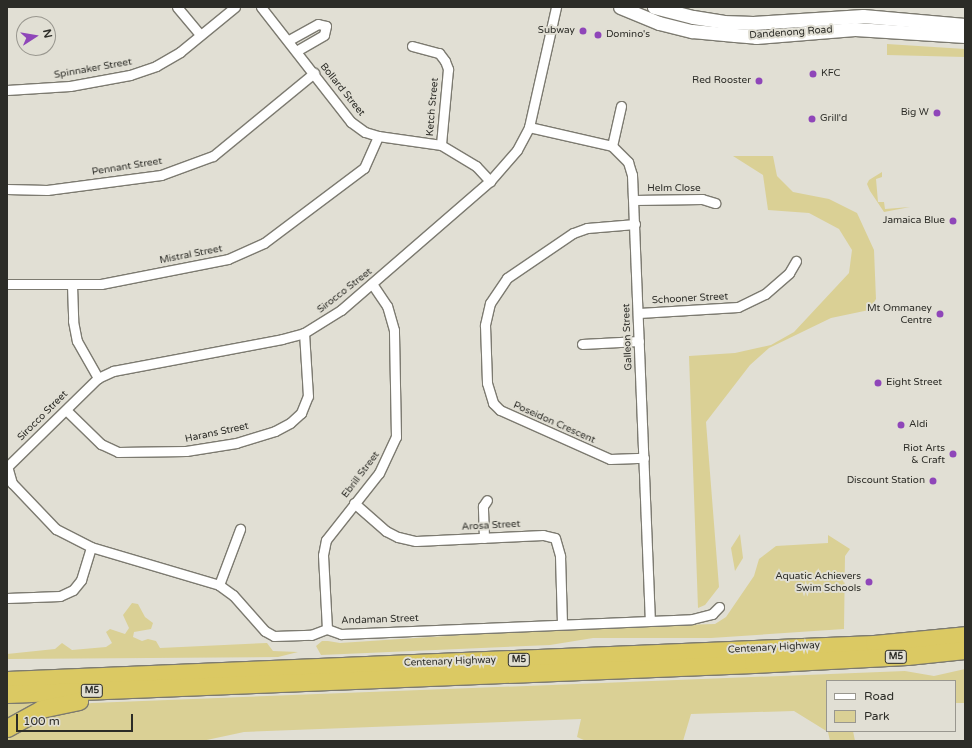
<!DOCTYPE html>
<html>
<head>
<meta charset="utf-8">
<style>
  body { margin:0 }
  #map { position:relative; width:972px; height:748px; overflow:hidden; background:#e1dfd4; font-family:"Varela Round",sans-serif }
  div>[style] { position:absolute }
  .green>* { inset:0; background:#dad095 }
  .roads { filter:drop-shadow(1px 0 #7c7a70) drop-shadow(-1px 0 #7c7a70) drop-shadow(0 1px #7c7a70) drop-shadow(0 -1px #7c7a70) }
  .minor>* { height:9px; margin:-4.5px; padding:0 4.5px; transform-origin:4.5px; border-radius:4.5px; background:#fff }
  .secondary>* { height:13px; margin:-6.5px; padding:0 6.5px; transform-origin:6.5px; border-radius:6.5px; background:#fff }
  .motorway>* { height:17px; margin:-8.5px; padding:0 8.5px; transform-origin:8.5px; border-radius:8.5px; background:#dbc963 }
  .dots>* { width:11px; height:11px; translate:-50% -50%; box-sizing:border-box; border:2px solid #e1dfd4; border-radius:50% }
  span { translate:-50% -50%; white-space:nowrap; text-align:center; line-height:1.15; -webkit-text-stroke:4px #e1dfd4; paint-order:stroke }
  .shield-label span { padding:1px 3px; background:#e1dfd4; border:1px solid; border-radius:3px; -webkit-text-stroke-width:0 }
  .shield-label { font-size:9px; color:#2c2c27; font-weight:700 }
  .poi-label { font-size:10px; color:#2c2c27 }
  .right { translate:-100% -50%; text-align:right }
  .left { translate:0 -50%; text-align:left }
  .street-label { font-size:10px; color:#2c2c27 }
  .frame { position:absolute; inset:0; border:8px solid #2c2c27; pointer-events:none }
  .legend { position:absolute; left:826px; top:680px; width:130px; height:52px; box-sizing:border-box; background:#e1dfd4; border:1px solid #99978f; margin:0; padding:5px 7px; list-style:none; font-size:12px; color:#2c2c27 }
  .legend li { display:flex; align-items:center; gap:8px; height:20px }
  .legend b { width:20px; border:1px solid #99978f }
  .north { position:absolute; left:16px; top:16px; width:40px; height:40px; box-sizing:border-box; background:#e1dfd4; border:1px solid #99978f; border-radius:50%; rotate:78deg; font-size:11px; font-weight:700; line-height:16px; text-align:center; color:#2c2c27 }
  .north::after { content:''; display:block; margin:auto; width:14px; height:18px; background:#8f46b9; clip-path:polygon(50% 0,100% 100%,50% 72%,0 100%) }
  .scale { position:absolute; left:16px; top:714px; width:117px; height:18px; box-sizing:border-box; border:2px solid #2c2c27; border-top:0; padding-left:5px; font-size:12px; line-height:14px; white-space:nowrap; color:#2c2c27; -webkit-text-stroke:3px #e1dfd4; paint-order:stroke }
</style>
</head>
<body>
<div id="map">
  <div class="green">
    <i style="clip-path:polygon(887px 44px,965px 49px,965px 57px,887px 55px)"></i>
    <i style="clip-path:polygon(733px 156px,773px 156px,777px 176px,793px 192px,829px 199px,857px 213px,874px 250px,876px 299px,869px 310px,831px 318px,769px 348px,750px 365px,706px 422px,719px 587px,705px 605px,698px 608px,689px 356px,735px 353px,771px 345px,794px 332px,849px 273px,852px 250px,839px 229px,809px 213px,768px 210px,763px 175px)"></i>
    <i style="clip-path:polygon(882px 172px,882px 177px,876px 179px,878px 202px,884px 202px,885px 209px,910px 207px,884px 212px,870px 191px,867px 184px,869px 180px)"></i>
    <i style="clip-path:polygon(740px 534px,743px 558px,735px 571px,731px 548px)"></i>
    <i style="clip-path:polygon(828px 535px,850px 549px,845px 556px,844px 629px,711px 638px,593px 638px,550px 645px,321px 655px,316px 646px,322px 641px,328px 641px,340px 643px,551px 629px,715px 624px,726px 617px,754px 576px,759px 559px,776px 546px,828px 543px)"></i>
    <i style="clip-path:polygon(132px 603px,138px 604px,145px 617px,153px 623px,151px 629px,134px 632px,133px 637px,142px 641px,148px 639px,156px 641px,160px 648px,267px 643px,273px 651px,298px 652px,278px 657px,7px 659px,7px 654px,55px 649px,62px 643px,72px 650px,106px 647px,112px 643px,106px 632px,110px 629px,125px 634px,129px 628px,123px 615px)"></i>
    <i style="clip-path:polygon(965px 669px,965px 703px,955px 703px,955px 681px,827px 681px,827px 731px,853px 731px,855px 741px,830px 741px,828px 732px,794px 711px,691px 714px,683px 741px,586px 741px,577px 737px,581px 719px,244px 732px,202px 741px,7px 741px,7px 733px,62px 707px,92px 703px,905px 671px,934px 676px)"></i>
    <i style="clip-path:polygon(56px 700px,7px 723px,7px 703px)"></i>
  </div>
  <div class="roads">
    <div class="minor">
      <i style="left:177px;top:7px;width:35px;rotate:50deg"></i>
      <i style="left:261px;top:7px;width:146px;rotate:52deg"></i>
      <i style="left:351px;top:122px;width:17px;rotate:36deg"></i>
      <i style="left:365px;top:132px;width:14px;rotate:17deg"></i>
      <i style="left:378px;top:136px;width:64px;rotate:8.1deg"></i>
      <i style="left:441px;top:145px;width:41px;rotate:31deg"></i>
      <i style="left:476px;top:166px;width:21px;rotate:47deg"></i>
      <i style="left:289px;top:40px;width:33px;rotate:-29deg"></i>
      <i style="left:318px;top:24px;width:8px;rotate:14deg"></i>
      <i style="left:326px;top:26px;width:9px;rotate:103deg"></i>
      <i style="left:324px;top:35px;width:30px;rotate:150deg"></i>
      <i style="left:412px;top:46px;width:28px;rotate:15deg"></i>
      <i style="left:439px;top:53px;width:10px;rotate:53deg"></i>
      <i style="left:445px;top:61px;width:9px;rotate:69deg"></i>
      <i style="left:448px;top:69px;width:76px;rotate:95.3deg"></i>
      <i style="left:7px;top:90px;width:63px;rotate:-3.6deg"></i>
      <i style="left:70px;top:86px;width:61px;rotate:-10.4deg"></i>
      <i style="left:130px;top:75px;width:28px;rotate:-19deg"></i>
      <i style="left:156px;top:66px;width:28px;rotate:-30deg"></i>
      <i style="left:180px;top:52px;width:71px;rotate:-39.3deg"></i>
      <i style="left:529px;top:127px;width:85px;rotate:12.9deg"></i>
      <i style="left:612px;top:146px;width:23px;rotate:45deg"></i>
      <i style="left:628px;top:162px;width:14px;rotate:73deg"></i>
      <i style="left:632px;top:175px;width:445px;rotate:87.7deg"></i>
      <i style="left:612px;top:146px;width:41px;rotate:-77.3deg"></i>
      <i style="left:7px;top:189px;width:40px;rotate:1.4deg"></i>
      <i style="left:47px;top:190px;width:115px;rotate:-7.5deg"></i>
      <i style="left:161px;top:175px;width:55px;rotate:-20.1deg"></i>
      <i style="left:213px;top:156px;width:131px;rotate:-39.4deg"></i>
      <i style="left:634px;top:200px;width:68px;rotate:-0.8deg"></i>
      <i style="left:702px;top:199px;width:14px;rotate:17deg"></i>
      <i style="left:635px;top:224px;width:48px;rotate:175.2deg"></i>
      <i style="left:587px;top:228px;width:15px;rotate:160deg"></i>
      <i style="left:573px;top:233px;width:80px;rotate:145.7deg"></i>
      <i style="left:507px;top:278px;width:30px;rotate:124deg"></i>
      <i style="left:490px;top:303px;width:23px;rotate:103deg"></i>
      <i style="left:485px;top:325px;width:58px;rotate:88deg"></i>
      <i style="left:487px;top:383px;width:21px;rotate:73deg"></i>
      <i style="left:493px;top:403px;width:10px;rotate:45deg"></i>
      <i style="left:500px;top:410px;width:120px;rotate:24deg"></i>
      <i style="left:610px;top:459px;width:34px;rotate:-2deg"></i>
      <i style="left:7px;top:284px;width:94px"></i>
      <i style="left:101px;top:284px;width:129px;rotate:-11.1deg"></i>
      <i style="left:228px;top:259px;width:39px;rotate:-24deg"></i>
      <i style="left:264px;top:243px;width:125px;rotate:-36.9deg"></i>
      <i style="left:364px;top:168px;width:35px;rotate:-66deg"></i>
      <i style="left:72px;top:285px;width:36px;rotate:88deg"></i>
      <i style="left:73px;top:321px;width:20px;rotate:79deg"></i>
      <i style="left:77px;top:341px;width:43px;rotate:60.4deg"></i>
      <i style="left:639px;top:313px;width:99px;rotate:-3.5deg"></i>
      <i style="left:738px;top:307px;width:30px;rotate:-26deg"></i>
      <i style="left:765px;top:294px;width:32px;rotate:-41deg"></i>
      <i style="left:789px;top:273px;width:14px;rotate:-60deg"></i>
      <i style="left:582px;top:344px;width:57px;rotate:-3deg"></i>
      <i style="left:66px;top:410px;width:49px;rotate:44.2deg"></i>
      <i style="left:101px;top:444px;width:19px;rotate:25deg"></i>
      <i style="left:118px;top:452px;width:68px;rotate:-0.8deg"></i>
      <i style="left:186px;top:451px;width:51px;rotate:-9.1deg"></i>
      <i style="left:236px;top:443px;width:41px;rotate:-17.1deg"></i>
      <i style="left:275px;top:431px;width:17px;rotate:-28deg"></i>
      <i style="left:290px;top:423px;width:15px;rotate:-42deg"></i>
      <i style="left:301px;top:413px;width:18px;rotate:-68deg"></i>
      <i style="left:308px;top:396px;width:63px;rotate:-93.6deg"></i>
      <i style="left:7px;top:466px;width:18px;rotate:74deg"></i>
      <i style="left:12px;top:483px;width:64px;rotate:46.3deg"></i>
      <i style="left:56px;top:529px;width:39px;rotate:27deg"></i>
      <i style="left:91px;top:547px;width:134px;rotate:16.5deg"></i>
      <i style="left:219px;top:585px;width:17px;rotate:36deg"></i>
      <i style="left:233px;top:595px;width:48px;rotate:48.4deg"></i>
      <i style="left:265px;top:631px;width:10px;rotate:29deg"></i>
      <i style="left:274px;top:636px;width:37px;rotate:-2deg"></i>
      <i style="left:311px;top:635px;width:17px;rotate:-21deg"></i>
      <i style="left:327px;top:629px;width:15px;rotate:20deg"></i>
      <i style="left:341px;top:634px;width:351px;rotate:-2.4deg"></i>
      <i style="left:692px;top:619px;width:21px;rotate:-14deg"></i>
      <i style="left:712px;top:614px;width:10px;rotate:-45deg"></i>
      <i style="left:8px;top:466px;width:126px;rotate:-44.4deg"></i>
      <i style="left:98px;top:378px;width:17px;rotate:-25deg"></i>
      <i style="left:113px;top:371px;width:172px;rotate:-10.7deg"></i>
      <i style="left:282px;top:339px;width:23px;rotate:-15deg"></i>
      <i style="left:304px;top:333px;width:44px;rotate:-31.9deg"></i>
      <i style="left:341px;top:310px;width:197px;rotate:-40.9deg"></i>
      <i style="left:490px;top:181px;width:41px;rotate:-48.9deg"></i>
      <i style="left:517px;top:150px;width:26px;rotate:-62deg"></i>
      <i style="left:529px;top:127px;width:123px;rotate:-77.3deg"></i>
      <i style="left:354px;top:503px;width:43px;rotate:41.2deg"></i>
      <i style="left:386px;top:531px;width:13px;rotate:27deg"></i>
      <i style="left:398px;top:537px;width:18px;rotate:13deg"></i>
      <i style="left:416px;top:541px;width:127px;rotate:-2.7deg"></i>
      <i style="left:543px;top:535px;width:12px;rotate:14deg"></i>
      <i style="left:555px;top:538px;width:19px;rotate:74deg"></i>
      <i style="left:560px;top:556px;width:67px;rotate:88.3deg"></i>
      <i style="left:484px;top:538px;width:32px;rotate:-92deg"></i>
      <i style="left:483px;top:506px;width:7px;rotate:-56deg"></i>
      <i style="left:219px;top:585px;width:60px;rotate:-69.4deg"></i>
      <i style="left:7px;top:598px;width:53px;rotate:-2.2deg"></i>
      <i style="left:60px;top:596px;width:14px;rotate:-25deg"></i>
      <i style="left:73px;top:590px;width:13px;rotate:-51deg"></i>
      <i style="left:81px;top:580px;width:34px;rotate:-73deg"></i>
      <i style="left:327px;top:629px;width:74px;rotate:-93.1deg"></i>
      <i style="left:323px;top:555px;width:15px;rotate:-79deg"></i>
      <i style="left:326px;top:540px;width:85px;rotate:-51.7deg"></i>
      <i style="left:379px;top:473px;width:40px;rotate:-65deg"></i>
      <i style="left:396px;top:437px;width:107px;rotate:-91.1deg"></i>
      <i style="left:394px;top:330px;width:25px;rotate:-106deg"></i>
      <i style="left:387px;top:306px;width:27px;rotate:-124deg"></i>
    </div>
    <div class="secondary">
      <i style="left:620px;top:7px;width:42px;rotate:22.3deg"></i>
      <i style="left:659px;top:23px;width:34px;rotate:14deg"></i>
      <i style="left:692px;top:31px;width:43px;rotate:5.3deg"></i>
      <i style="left:735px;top:35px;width:21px;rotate:5deg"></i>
      <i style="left:756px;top:37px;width:99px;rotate:-4.6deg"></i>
      <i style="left:855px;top:29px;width:110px;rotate:3.6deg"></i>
      <i style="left:654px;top:7px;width:40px;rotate:14.4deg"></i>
      <i style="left:693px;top:17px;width:30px;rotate:9deg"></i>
      <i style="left:723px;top:22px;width:30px;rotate:2deg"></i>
      <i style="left:753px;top:23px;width:110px;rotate:-3.6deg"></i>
      <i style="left:863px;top:16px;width:102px;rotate:5deg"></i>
    </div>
    <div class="motorway">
      <i style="left:7px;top:680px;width:868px;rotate:-2.38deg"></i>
      <i style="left:874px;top:644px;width:91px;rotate:-5.6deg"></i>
      <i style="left:7px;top:694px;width:747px;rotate:-2.3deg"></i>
      <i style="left:753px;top:664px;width:154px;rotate:-3deg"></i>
      <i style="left:907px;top:656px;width:58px;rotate:-5.9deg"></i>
      <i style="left:7px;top:728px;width:39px;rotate:-29deg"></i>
      <i style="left:41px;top:709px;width:39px;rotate:-12deg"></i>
    </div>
  </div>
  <div class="dots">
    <i style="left:583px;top:31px;background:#8f46b9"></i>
    <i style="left:598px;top:35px;background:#8f46b9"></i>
    <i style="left:813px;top:74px;background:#8f46b9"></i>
    <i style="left:759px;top:81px;background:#8f46b9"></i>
    <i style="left:937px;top:113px;background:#8f46b9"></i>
    <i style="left:812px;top:119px;background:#8f46b9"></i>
    <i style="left:953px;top:221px;background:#8f46b9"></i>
    <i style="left:940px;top:314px;background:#8f46b9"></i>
    <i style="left:878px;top:383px;background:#8f46b9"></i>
    <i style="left:901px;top:425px;background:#8f46b9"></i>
    <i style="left:953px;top:454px;background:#8f46b9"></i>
    <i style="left:933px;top:481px;background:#8f46b9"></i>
    <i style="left:869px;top:582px;background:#8f46b9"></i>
  </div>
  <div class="shield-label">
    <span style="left:896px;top:657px">M5</span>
    <span style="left:519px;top:660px">M5</span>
    <span style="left:92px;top:691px">M5</span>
  </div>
  <div class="poi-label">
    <span class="right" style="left:575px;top:31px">Subway</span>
    <span class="left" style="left:606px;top:35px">Domino's</span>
    <span class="left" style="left:821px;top:74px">KFC</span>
    <span class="right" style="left:751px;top:81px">Red Rooster</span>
    <span class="right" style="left:929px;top:113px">Big W</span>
    <span class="left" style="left:820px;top:119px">Grill'd</span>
    <span class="right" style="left:945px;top:221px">Jamaica Blue</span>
    <span class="right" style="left:932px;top:314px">Mt Ommaney<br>Centre</span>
    <span class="left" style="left:886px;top:383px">Eight Street</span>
    <span class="left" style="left:909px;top:425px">Aldi</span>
    <span class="right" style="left:945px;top:454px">Riot Arts<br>&amp; Craft</span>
    <span class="right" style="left:925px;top:481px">Discount Station</span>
    <span class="right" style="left:861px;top:582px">Aquatic Achievers<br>Swim Schools</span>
  </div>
  <div class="street-label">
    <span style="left:791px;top:33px;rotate:-4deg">Dandenong Road</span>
    <span style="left:93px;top:69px;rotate:-10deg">Spinnaker Street</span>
    <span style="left:342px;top:90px;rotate:51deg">Bollard Street</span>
    <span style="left:433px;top:107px;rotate:-85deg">Ketch Street</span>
    <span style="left:127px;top:167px;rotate:-9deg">Pennant Street</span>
    <span style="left:674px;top:189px">Helm Close</span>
    <span style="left:191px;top:255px;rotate:-11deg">Mistral Street</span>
    <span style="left:345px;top:291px;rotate:-38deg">Sirocco Street</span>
    <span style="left:690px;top:299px;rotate:-3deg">Schooner Street</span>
    <span style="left:628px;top:337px;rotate:-92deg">Galleon Street</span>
    <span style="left:43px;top:416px;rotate:-45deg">Sirocco Street</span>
    <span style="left:554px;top:423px;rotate:24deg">Poseidon Crescent</span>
    <span style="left:217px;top:433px;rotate:-12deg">Harans Street</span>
    <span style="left:361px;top:475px;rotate:-53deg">Ebrill Street</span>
    <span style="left:491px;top:526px;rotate:-3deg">Arosa Street</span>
    <span style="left:380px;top:620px;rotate:-2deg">Andaman Street</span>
    <span style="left:774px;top:648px;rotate:-3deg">Centenary Highway</span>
    <span style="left:450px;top:662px;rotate:-2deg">Centenary Highway</span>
  </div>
  <div class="frame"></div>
  <ul class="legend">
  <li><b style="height:5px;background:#fff"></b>Road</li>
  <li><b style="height:11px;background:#dad095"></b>Park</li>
  </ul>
  <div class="north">N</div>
  <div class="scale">100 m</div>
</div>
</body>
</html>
